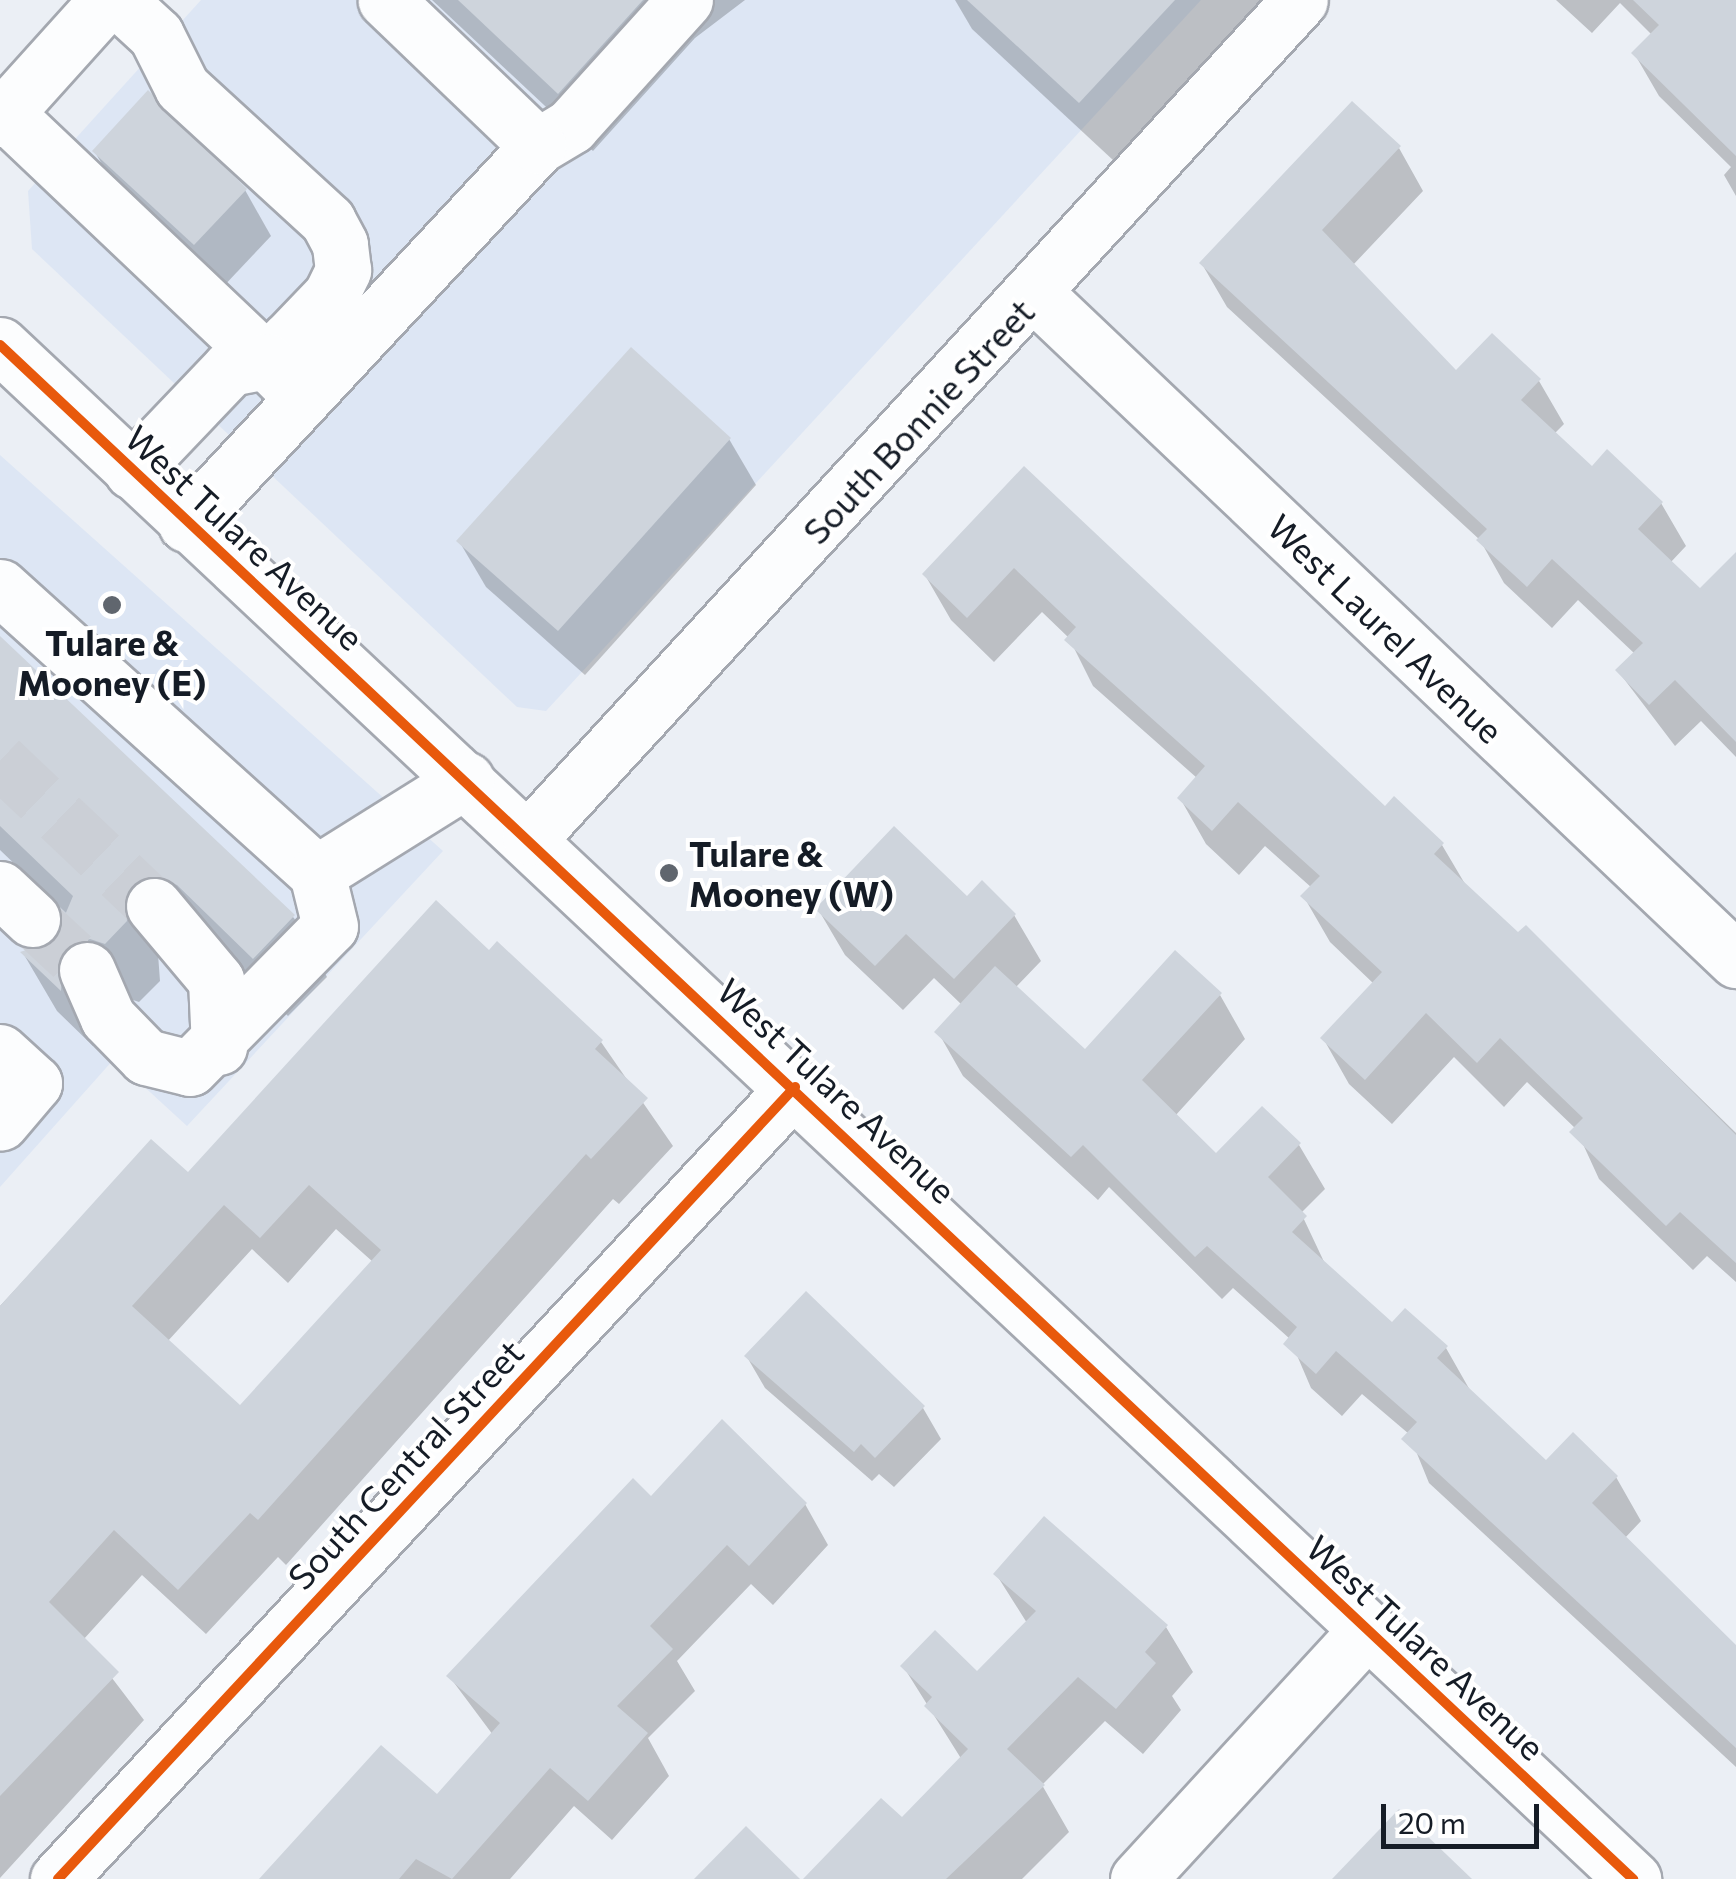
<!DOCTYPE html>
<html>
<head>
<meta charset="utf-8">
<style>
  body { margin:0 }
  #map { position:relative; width:1736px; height:1879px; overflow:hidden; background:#ebeff5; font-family:Commissioner,sans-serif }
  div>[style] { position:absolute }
  .built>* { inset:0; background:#dde6f4 }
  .shadow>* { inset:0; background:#0003 }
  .building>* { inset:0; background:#ced4dc }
  .minor-tunnel>* { height:55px; margin-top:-27.5px; transform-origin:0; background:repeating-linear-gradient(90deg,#cbcfd6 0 55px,transparent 0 83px) }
  .roads { filter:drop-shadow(2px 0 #a4a8b0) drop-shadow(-2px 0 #a4a8b0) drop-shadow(0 2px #a4a8b0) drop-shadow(0 -2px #a4a8b0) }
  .minor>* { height:55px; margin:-27.5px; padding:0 27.5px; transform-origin:27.5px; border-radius:27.5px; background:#fcfdfe }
  .major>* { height:55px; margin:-27.5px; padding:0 27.5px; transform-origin:27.5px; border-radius:27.5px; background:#fcfdfe }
  .cycleway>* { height:10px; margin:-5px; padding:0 5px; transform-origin:5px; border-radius:5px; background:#e8590c }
  .dots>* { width:28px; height:28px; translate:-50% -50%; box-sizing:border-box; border:5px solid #fff; border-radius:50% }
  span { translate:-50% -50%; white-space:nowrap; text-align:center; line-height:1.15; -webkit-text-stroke:8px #fff; paint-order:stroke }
  .street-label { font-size:35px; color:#151c26 }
  .poi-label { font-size:35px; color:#151c26; font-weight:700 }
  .left { translate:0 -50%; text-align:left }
  .scale { position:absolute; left:1381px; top:1804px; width:158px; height:45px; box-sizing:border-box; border:5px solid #151c26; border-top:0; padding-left:12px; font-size:30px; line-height:35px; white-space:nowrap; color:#151c26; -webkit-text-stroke:8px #fff; paint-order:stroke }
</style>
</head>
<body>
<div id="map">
  <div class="built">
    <i style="clip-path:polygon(201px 0,1201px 0,546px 711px,517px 707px,32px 249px,28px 191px)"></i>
    <i style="clip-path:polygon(0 455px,443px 851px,187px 1126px,114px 1059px,0 1187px)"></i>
  </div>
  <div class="shadow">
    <i style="clip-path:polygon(432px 0,745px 0,695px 38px,593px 151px)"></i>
    <i style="clip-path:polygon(955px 0,1262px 0,1114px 161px,972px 29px)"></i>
    <i style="clip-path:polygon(1556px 0,1736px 0,1736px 196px,1724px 175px,1731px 167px,1659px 96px,1634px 53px,1652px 35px,1620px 3px,1592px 33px)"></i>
    <i style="clip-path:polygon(1399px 148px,1423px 191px,1353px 265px,1456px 373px,1492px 336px,1539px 381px,1564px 424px,1554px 434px,1592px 470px,1661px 503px,1686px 546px,1670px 563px,1700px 591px,1736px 556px,1736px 757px,1701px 721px,1675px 746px,1618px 671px,1635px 654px,1578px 600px,1552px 628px,1504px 583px,1480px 540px,1227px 307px,1202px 264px)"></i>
    <i style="clip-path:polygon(95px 152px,245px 190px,271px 236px,221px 289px,121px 197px)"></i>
    <i style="clip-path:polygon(729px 439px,756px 485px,585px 675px,486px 587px,459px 541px)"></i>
    <i style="clip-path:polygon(1024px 470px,1385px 809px,1442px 845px,1468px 889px,1518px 936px,1526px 928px,1736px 1133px,1736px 1282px,1707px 1256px,1693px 1270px,1599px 1179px,1576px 1129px,1527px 1082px,1504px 1107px,1454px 1057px,1392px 1124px,1349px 1084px,1323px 1038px,1374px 984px,1330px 942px,1304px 897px,1312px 888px,1265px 846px,1239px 875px,1206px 844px,1180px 798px,1197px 778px,1093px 686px,1069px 638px,1042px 612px,994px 662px,951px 620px,925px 575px)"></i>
    <i style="clip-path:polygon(0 640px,294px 918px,327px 977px,288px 1016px,214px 944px,182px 933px,158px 954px,160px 981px,139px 1002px,124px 997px,95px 1010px,93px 1046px,57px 1011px,23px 953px,56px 943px,68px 915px,0 850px)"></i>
    <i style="clip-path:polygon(967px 899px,1014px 915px,1041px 961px,1015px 988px,1085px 1052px,1220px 995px,1245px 1039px,1175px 1116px,1216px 1156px,1262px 1109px,1299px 1145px,1325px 1189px,1301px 1213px,1326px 1266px,1392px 1325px,1446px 1348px,1471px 1392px,1546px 1464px,1616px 1477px,1641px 1521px,1624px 1539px,1736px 1648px,1736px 1767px,1429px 1483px,1409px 1434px,1362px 1394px,1342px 1416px,1311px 1388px,1290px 1339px,1233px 1288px,1222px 1299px,1109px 1187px,1098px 1200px,963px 1076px,938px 1032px,962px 1005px,934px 978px,903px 1010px,845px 955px,818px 909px)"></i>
    <i style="clip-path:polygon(evenodd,489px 953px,601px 1042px,673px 1146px,619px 1204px,613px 1199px,286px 1565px,278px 1557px,206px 1634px,142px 1575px,83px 1640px,144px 1720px,0 1878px,0 1306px,151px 1143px,188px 1176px,489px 953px,336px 1229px,373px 1262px,240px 1408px,167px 1342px,252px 1249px,288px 1283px,336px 1229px)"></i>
    <i style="clip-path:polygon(747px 1357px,923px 1408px,941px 1439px,894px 1487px,879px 1474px,872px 1481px,765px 1388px)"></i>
    <i style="clip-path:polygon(652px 1500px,805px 1504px,828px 1545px,773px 1605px,751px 1584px,677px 1661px,695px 1691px,648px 1738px,669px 1776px,612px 1840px,574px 1806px,510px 1879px,270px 1879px,437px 1797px,493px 1735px,449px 1676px)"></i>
    <i style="clip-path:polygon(996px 1574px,1166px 1627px,1193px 1672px,1172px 1696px,1181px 1710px,1143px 1754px,1105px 1721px,1042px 1785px,1069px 1832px,1022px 1879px,806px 1879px,902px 1821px,962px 1760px,903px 1666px,977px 1675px,1027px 1623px)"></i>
  </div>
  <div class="building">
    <i style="clip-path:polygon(458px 0,643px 0,558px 94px)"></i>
    <i style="clip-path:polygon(967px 0,1175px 0,1079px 103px)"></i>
    <i style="clip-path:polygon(1633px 0,1736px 0,1736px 156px,1631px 53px,1659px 25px)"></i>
    <i style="clip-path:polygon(148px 90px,247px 189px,194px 245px,92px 151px)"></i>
    <i style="clip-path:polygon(1352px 101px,1401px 146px,1322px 230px,1456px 370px,1492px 333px,1541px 379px,1521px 400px,1592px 466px,1607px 449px,1663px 502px,1638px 529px,1700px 588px,1736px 552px,1736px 742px,1675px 680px,1649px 705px,1615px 670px,1643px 643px,1552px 559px,1527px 587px,1476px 540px,1487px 529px,1199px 263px)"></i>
    <i style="clip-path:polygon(631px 347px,731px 438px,558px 631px,456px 541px)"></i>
    <i style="clip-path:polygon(1024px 466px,1385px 806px,1394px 796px,1444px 843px,1434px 854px,1518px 932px,1526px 925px,1736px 1135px,1736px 1263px,1680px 1212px,1666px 1226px,1569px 1132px,1583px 1118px,1500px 1038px,1477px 1063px,1426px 1013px,1365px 1080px,1320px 1038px,1382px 972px,1300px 896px,1320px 876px,1238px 802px,1212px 831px,1177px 798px,1205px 766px,1064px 640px,1076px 627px,1014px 568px,967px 618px,922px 574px)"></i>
    <i style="clip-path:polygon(0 636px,295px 915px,253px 959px,177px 885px,150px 875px,125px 894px,127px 921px,105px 944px,90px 939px,63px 951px,61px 991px,20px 952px,54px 941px,73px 896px,0 826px)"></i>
    <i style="clip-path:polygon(894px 826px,967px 896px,982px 880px,1016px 914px,954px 979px,906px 934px,875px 966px,815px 909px)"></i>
    <i style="clip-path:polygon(evenodd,436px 900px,489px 950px,497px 941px,603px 1040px,595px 1049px,648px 1098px,591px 1159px,586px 1154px,258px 1520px,250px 1513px,178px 1590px,114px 1530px,49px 1602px,119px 1672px,0 1796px,0 1306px,151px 1139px,188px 1172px,436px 900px,309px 1185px,381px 1250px,240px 1405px,132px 1306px,224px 1205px,260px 1238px,309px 1185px)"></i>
    <i style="clip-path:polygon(1175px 950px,1222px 993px,1142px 1080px,1216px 1153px,1262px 1106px,1301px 1143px,1268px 1177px,1307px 1216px,1292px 1232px,1392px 1322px,1405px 1308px,1448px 1346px,1437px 1358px,1546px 1460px,1573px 1432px,1618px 1476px,1592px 1503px,1736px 1645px,1736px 1748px,1401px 1439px,1417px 1422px,1336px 1351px,1316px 1374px,1283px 1344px,1297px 1327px,1207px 1246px,1195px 1257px,1083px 1145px,1071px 1157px,934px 1032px,995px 966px,1085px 1049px)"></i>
    <i style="clip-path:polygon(806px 1291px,925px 1406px,875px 1458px,861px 1444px,854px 1452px,744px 1356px)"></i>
    <i style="clip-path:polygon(722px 1419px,807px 1503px,749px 1566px,727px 1545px,650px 1626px,673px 1649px,617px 1706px,648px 1733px,588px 1801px,550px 1768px,452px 1879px,416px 1859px,399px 1879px,259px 1879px,381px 1745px,437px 1794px,500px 1723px,446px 1676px,633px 1478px,651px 1496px)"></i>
    <i style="clip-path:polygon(1044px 1516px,1168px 1625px,1145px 1652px,1156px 1663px,1116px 1709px,1078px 1677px,1007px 1749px,1045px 1785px,946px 1879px,803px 1879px,881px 1798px,902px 1817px,968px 1749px,924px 1706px,932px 1697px,900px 1666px,935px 1630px,977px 1671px,1036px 1611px,993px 1574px)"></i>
    <i style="clip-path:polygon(1399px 1809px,1472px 1879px,1332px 1879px)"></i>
    <i style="clip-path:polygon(746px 1826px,800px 1879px,694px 1879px)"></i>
  </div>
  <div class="minor-tunnel">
    <i style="left:0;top:760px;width:212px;rotate:43.5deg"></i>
    <i style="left:32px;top:919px;width:75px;rotate:42.8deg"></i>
  </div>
  <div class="roads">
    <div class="minor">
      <i style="left:5px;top:113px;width:360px;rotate:43.5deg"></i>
      <i style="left:266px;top:361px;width:32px;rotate:-44deg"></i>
      <i style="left:289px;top:339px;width:61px;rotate:-46.3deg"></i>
      <i style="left:331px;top:295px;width:28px;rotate:-64deg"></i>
      <i style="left:343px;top:270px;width:26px;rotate:-97deg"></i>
      <i style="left:340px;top:244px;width:26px;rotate:-118deg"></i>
      <i style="left:328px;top:221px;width:198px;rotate:-137.5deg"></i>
      <i style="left:182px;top:87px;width:58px;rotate:-116.6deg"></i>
      <i style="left:156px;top:35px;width:52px;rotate:-137.4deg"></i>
      <i style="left:538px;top:146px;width:39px;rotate:-31deg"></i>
      <i style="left:571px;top:126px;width:170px;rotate:-47.9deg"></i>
      <i style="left:1036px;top:295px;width:966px;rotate:43.53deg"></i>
      <i style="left:0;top:345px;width:2241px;rotate:43.21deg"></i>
      <i style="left:132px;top:471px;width:142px;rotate:-46.4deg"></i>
      <i style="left:230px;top:368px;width:37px;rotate:-11deg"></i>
      <i style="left:266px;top:361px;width:28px;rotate:45deg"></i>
      <i style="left:186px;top:524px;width:517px;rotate:-47.04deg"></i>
      <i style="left:538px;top:146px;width:211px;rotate:-136.2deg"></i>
      <i style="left:0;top:587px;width:427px;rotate:42.1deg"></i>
      <i style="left:317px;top:873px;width:176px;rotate:-32deg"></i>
      <i style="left:530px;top:837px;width:1137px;rotate:-47.39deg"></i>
      <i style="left:0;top:889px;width:44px;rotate:43.2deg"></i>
      <i style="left:154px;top:906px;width:97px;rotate:50deg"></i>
      <i style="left:216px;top:980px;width:67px;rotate:87.4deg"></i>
      <i style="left:87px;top:970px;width:52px;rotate:66.4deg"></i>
      <i style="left:108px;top:1018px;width:54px;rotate:45.7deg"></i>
      <i style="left:146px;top:1057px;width:45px;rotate:14deg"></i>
      <i style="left:190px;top:1068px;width:199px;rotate:-45.4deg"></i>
      <i style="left:330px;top:926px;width:55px;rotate:-103.8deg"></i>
      <i style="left:0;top:1052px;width:46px;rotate:42.4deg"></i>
      <i style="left:34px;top:1083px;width:52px;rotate:130.4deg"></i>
      <i style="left:58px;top:1879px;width:1082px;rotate:-47.06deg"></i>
      <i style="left:1138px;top:1879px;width:338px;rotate:-47.4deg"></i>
    </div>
    <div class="major">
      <i style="left:0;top:119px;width:160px;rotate:-48deg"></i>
    </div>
  </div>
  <div class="cycleway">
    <i style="left:0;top:345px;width:2241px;rotate:43.21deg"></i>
    <i style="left:58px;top:1879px;width:1082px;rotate:-47.06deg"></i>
  </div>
  <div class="dots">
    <i style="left:112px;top:605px;background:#60666e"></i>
    <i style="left:669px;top:873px;background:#60666e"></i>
  </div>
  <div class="street-label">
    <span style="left:918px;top:421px;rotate:-47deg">South Bonnie Street</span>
    <span style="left:245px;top:537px;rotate:43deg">West Tulare Avenue</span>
    <span style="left:1386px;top:628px;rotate:44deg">West Laurel Avenue</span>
    <span style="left:837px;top:1090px;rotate:43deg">West Tulare Avenue</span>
    <span style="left:405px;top:1464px;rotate:-47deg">South Central Street</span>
    <span style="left:1426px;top:1647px;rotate:43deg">West Tulare Avenue</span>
  </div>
  <div class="poi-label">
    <span style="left:112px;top:662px">Tulare &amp;<br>Mooney (E)</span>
    <span class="left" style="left:689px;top:873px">Tulare &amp;<br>Mooney (W)</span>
  </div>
  <div class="scale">20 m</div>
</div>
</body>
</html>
